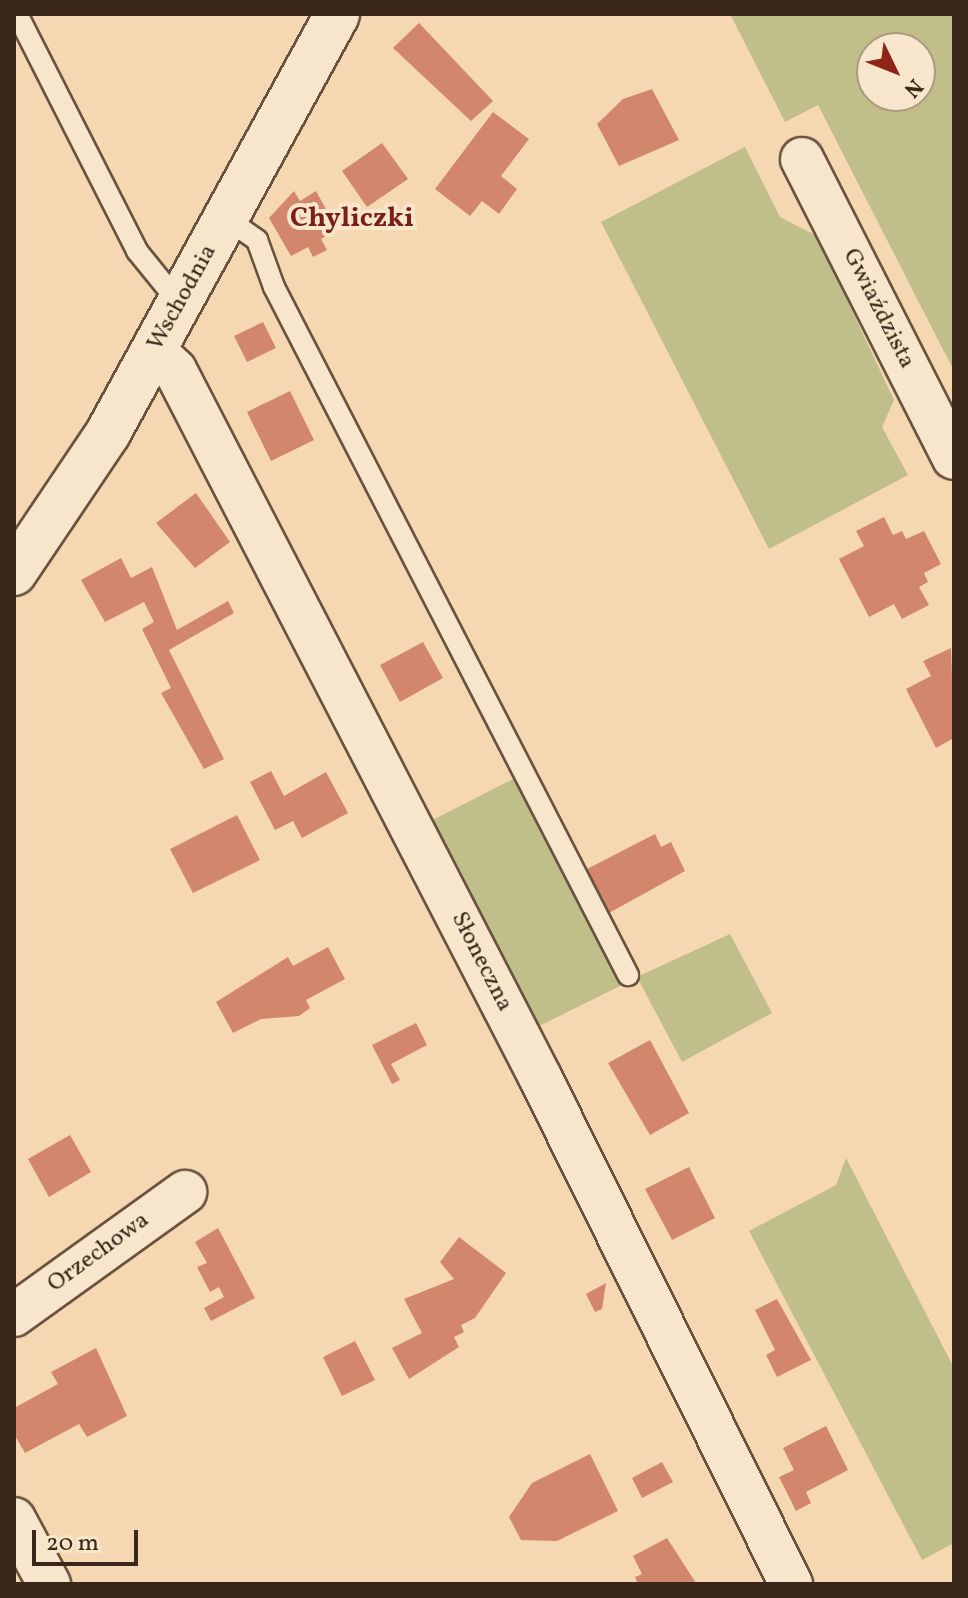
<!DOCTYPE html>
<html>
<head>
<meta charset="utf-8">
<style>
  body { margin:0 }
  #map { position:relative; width:968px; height:1598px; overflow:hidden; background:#f5d8b1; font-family:Vollkorn,serif }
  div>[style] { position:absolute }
  .green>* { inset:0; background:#c0be89 }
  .building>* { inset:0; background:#d2876d }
  .roads { filter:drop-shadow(2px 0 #6a5240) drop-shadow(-2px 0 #6a5240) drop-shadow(0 2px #6a5240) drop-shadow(0 -2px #6a5240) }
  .service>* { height:20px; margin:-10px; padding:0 10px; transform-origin:10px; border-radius:10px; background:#f8e6cc }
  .minor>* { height:42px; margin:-21px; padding:0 21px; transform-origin:21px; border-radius:21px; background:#f8e6cc }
  .secondary>* { height:44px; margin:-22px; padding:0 22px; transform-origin:22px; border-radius:22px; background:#f8e6cc }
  span { translate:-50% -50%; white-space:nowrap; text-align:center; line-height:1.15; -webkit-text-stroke:8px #f8e6cc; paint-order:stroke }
  .street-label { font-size:24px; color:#3b261b }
  .quarter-label { font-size:28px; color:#7a1f14; font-weight:700 }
  .frame { position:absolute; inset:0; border:16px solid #3b261b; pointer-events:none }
  .north { position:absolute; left:856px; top:32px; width:80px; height:80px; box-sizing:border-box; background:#f8e6cc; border:2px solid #ac9985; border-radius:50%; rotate:133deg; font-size:22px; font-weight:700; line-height:32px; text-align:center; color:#3b261b }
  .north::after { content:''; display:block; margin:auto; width:28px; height:36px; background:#8f2418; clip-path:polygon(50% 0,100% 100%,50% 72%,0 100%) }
  .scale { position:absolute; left:32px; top:1530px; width:106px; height:36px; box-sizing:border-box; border:4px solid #3b261b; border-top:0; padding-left:10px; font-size:24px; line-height:28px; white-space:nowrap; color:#3b261b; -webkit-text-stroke:6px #f8e6cc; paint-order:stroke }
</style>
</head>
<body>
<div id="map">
  <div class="green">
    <i style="clip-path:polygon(evenodd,730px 14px,954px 14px,954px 371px,818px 105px,785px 122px,730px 14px,872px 48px,920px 48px,920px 96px,872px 96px,872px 48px)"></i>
    <i style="clip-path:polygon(745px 147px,780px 217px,817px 236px,894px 400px,882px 427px,908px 475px,769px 549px,601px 222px)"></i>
    <i style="clip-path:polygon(517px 777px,624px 984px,527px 1032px,419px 827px)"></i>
    <i style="clip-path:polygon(730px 934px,772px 1013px,682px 1062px,637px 977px)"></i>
    <i style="clip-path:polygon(846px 1158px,954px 1368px,954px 1543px,922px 1560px,749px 1231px,836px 1185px)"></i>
  </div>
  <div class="building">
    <i style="clip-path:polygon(419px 23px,493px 101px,471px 121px,393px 48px)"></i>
    <i style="clip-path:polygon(652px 89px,679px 140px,619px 166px,597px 124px,623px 99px)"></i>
    <i style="clip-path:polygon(493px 112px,529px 139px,501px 176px,517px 189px,499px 214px,482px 201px,470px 216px,435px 189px)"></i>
    <i style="clip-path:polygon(382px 143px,408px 179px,367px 207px,342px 171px)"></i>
    <i style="clip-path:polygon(294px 191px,300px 201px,316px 191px,337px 229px,321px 239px,327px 250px,313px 257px,308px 247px,291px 256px,269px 218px)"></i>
    <i style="clip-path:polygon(263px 322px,276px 348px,247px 362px,234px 336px)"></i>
    <i style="clip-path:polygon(290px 391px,314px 440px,271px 461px,247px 412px)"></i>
    <i style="clip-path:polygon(196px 493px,230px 542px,195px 568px,156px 523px)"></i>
    <i style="clip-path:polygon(884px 517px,893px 535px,902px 531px,906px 539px,924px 531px,941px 564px,924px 573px,928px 582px,919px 587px,929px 605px,902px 619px,894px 604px,869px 617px,839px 559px,864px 546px,856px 531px)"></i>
    <i style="clip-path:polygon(121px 558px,131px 578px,152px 567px,177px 630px,228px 601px,234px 613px,169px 650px,224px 759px,204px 769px,161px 693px,171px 688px,142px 629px,154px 622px,144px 602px,105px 622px,81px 580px)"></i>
    <i style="clip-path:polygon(423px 642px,443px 678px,400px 702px,380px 665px)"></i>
    <i style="clip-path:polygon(951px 648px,954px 738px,936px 748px,906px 689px,931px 676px,923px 661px)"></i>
    <i style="clip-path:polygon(271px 771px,284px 796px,326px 772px,348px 813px,302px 838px,293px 821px,275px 830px,250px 782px)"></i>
    <i style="clip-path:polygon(237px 815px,260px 860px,193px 893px,170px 849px)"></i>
    <i style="clip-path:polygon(655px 834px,661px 847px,671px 842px,685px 871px,609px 913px,587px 869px)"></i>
    <i style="clip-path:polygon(328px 947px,345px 979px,306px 1000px,310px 1008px,299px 1016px,261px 1019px,233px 1033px,216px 1002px,288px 957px,293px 966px)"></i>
    <i style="clip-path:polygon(416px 1023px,427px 1045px,391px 1064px,400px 1080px,392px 1084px,372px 1045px)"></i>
    <i style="clip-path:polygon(650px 1040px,689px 1113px,650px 1135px,608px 1063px)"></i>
    <i style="clip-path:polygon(70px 1135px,91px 1172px,49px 1197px,28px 1159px)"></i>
    <i style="clip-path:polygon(689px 1167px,715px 1218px,672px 1240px,645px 1189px)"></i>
    <i style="clip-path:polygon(218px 1228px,255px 1298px,211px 1321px,204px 1308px,224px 1297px,219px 1287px,210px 1292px,197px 1267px,207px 1263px,195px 1242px)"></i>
    <i style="clip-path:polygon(459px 1237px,506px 1273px,475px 1318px,461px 1325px,464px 1332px,454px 1337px,459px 1347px,409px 1379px,392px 1348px,422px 1333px,404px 1299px,454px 1279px,440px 1262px)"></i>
    <i style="clip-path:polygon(606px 1283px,602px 1309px,595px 1312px,586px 1294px)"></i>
    <i style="clip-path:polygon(777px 1299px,811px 1360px,777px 1377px,766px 1355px,775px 1350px,755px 1310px)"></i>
    <i style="clip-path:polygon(355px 1341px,375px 1380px,342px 1396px,323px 1357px)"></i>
    <i style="clip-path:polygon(96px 1348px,127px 1416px,87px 1437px,79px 1424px,25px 1453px,14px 1434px,14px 1408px,58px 1384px,51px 1372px)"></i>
    <i style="clip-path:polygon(826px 1426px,848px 1470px,806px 1492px,811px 1503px,796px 1511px,779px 1477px,794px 1470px,783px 1448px)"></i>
    <i style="clip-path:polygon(590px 1454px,618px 1511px,557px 1541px,521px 1540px,509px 1517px,532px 1483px)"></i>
    <i style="clip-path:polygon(662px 1462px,673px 1482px,642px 1498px,632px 1478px)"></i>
    <i style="clip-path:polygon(667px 1538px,696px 1583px,638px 1584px,635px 1577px,642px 1574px,633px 1556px)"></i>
  </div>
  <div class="roads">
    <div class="service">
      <i style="left:17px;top:14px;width:266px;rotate:63.1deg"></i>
      <i style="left:137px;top:251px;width:68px;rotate:50.9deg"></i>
      <i style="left:227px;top:219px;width:37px;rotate:35deg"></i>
      <i style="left:257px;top:240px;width:50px;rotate:70.1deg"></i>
      <i style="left:274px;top:287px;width:774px;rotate:62.77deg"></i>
    </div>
    <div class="minor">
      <i style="left:802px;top:159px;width:335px;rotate:63.1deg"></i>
      <i style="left:154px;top:350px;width:29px;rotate:44deg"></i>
      <i style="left:175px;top:370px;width:796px;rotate:62.69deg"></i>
      <i style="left:540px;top:1077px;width:566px;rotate:63.66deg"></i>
      <i style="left:14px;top:1315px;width:211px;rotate:-35.7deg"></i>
      <i style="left:14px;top:1519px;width:74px;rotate:61.7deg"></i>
    </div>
    <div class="secondary">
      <i style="left:14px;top:573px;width:169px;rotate:-56.1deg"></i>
      <i style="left:108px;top:433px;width:477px;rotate:-61.3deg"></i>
    </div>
  </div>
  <div class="street-label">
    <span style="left:183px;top:298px;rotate:-61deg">Wschodnia</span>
    <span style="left:878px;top:309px;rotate:63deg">Gwiaździsta</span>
    <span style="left:481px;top:962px;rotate:63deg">Słoneczna</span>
    <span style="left:99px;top:1253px;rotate:-36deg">Orzechowa</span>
  </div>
  <div class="quarter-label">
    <span style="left:352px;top:219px">Chyliczki</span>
  </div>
  <div class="frame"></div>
  <div class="north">N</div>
  <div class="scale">20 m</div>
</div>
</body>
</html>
